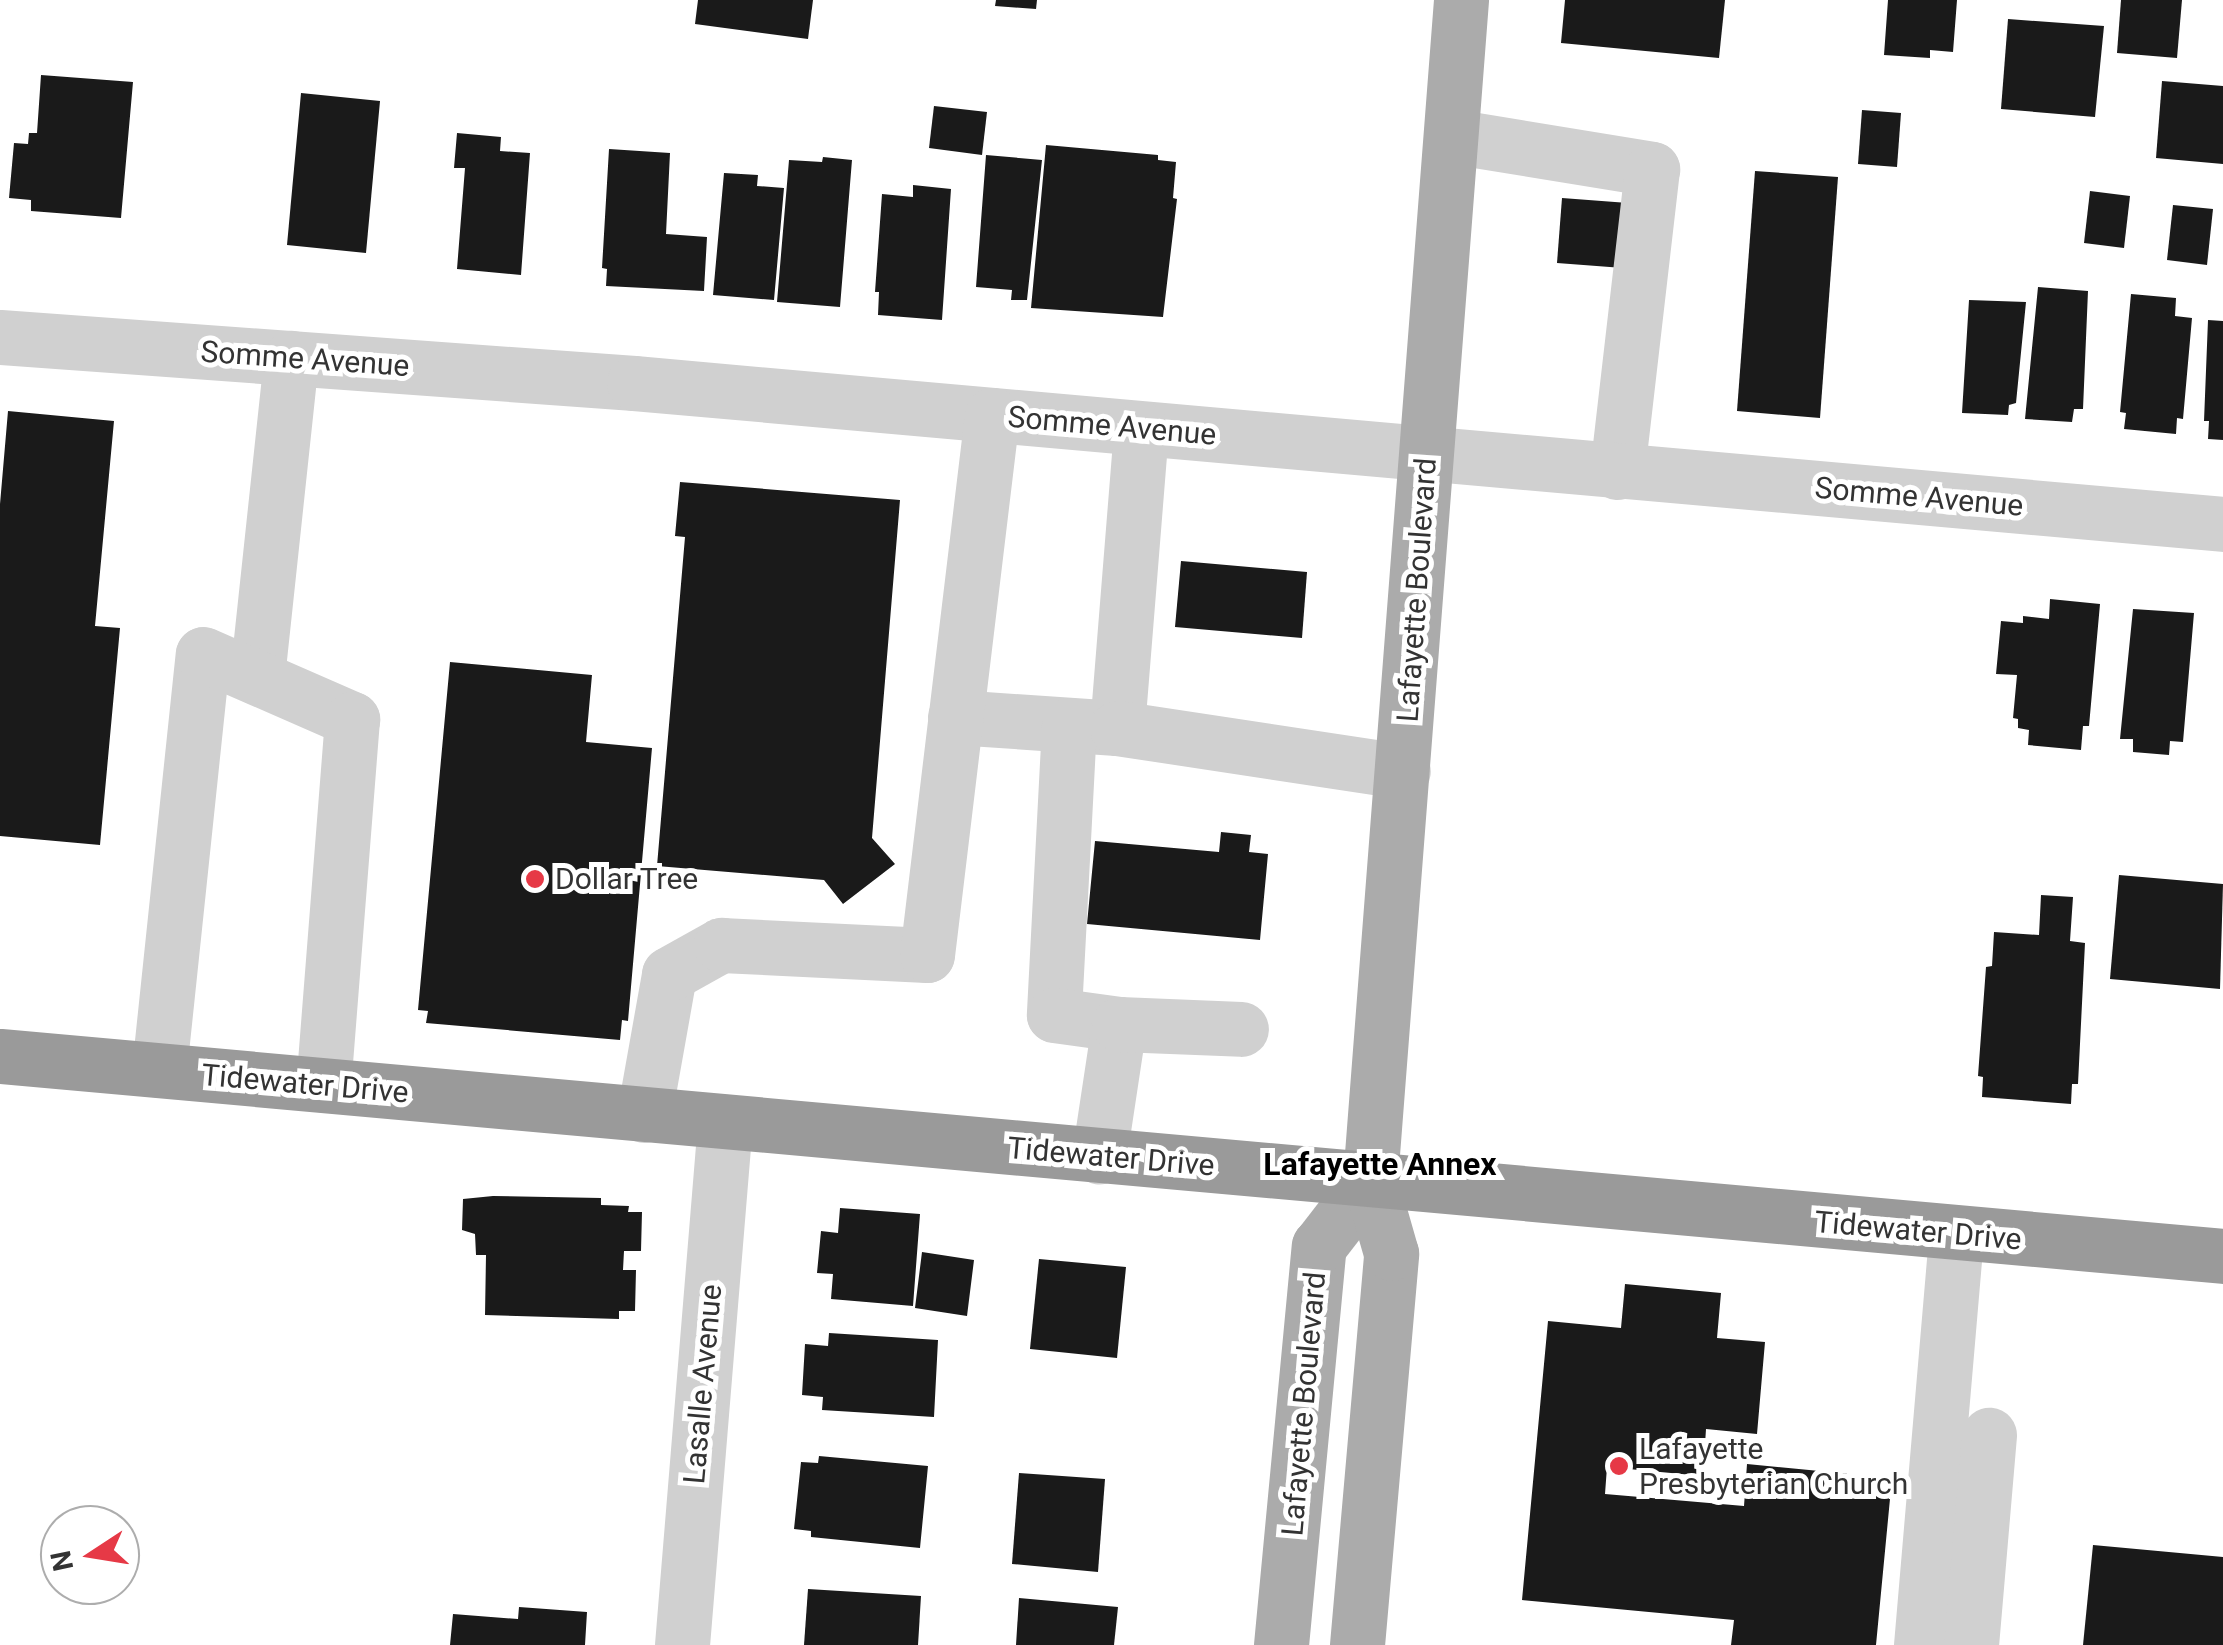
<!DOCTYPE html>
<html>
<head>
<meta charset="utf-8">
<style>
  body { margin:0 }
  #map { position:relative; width:2223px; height:1645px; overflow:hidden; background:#fff; font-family:Roboto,sans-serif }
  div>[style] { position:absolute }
  .building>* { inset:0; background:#1a1a1a }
  .minor>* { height:55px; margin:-27.5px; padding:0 27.5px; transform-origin:27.5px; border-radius:27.5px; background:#d0d0d0 }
  .major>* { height:55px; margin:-27.5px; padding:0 27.5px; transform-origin:27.5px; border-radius:27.5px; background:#ababab }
  .highway>* { height:55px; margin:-27.5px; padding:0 27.5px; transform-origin:27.5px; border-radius:27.5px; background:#9a9a9a }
  .dots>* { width:28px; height:28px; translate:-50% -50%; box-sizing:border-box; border:5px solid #fff; border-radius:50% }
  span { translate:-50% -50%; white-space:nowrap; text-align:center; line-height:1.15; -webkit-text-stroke:10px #fff; paint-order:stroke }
  .street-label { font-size:30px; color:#333 }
  .poi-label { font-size:30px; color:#333 }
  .left { translate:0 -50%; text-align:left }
  .neighbourhood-label { font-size:32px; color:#000; font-weight:700 }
  .north { position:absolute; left:40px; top:1505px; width:100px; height:100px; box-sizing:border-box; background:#fff; border:2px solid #adadad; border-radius:50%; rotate:258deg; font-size:28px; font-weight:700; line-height:40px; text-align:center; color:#333 }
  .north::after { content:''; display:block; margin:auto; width:35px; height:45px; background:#e63946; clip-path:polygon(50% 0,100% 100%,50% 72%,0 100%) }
</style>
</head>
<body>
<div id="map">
  <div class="building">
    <i style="clip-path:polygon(698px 0,813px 0,808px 39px,695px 24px)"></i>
    <i style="clip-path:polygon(996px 0,1037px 0,1036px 9px,995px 6px)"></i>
    <i style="clip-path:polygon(1565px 0,1725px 0,1719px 58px,1561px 43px)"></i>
    <i style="clip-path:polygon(1888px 0,1957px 0,1953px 52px,1930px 50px,1930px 58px,1884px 55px)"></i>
    <i style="clip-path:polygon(2121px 0,2182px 0,2177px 58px,2117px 53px)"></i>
    <i style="clip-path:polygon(2008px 19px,2104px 26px,2095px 117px,2001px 109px)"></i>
    <i style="clip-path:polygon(41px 75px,133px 82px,121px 218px,31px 211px,31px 200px,9px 198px,14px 143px,28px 144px,29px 133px,37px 133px)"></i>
    <i style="clip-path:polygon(2162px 81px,2223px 86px,2223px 164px,2156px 158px)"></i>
    <i style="clip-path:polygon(301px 93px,380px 101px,366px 253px,287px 245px)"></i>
    <i style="clip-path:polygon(934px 106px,987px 112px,982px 155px,929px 148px)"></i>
    <i style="clip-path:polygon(1862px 110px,1901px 113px,1897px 167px,1858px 164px)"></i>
    <i style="clip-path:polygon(457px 133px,501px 137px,500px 151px,530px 153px,521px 275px,457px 269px,465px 168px,454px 168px)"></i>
    <i style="clip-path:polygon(1046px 145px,1158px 155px,1158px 160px,1176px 162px,1173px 198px,1177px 199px,1163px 317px,1031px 308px)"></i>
    <i style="clip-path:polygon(609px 149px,670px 153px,666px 234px,707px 237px,704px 291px,606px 286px,607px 269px,602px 268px)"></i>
    <i style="clip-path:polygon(986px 155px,1042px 160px,1027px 300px,1011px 300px,1012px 290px,976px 287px)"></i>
    <i style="clip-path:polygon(823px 157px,852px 160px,840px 307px,777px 302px,789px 160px,822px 162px)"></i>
    <i style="clip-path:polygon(1755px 171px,1838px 177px,1820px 418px,1737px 411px)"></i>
    <i style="clip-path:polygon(724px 173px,758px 175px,757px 186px,784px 188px,774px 300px,713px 295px)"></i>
    <i style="clip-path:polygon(913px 185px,951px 189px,942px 320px,878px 315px,879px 292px,875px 292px,882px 194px,913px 197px)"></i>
    <i style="clip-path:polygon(2090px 191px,2130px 196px,2124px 248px,2084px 243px)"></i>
    <i style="clip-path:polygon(1562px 198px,1628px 203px,1623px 268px,1557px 263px)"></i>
    <i style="clip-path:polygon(2173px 205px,2213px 209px,2207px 265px,2167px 260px)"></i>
    <i style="clip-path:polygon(2038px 287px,2088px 291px,2083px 409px,2074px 409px,2072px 422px,2025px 419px)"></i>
    <i style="clip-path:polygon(2131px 294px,2176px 298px,2175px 316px,2192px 318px,2183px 419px,2177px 418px,2176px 434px,2124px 429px,2126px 413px,2120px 412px)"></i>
    <i style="clip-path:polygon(1969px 300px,2026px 302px,2016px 403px,2009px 405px,2008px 415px,1962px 413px)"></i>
    <i style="clip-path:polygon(2208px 320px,2223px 321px,2223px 440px,2208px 439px,2209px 421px,2204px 421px)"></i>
    <i style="clip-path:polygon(8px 411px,114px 421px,95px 626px,120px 628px,100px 845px,0 836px,0 504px)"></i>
    <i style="clip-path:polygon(680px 482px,900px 500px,872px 838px,895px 864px,843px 904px,824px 880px,657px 866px,685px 537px,675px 536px)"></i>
    <i style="clip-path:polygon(1181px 561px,1307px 572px,1302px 638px,1175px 627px)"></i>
    <i style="clip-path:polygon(2050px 599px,2100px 604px,2089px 726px,2083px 726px,2081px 750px,2028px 745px,2029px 730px,2018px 728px,2018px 719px,2013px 718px,2017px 675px,1996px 674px,2001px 621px,2023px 623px,2023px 616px,2049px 619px)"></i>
    <i style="clip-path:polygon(2133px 609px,2194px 613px,2183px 742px,2170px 741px,2169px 755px,2133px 752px,2133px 739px,2120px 739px)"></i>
    <i style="clip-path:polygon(450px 662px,592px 675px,586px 742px,652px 748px,628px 1021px,622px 1020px,620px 1040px,426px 1023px,428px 1011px,418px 1010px)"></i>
    <i style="clip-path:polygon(1221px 832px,1251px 835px,1249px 852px,1268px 854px,1260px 940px,1087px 924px,1095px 841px,1219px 852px)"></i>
    <i style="clip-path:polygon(2119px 875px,2223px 884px,2220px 989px,2110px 979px)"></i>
    <i style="clip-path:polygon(2041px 895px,2073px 897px,2070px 941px,2085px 943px,2078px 1084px,2072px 1084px,2071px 1104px,1982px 1097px,1983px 1077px,1978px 1076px,1986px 967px,1992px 966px,1994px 932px,2039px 935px)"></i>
    <i style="clip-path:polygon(493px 1196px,601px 1198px,601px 1205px,629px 1206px,628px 1212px,642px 1212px,641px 1251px,624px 1251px,623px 1270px,636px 1270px,635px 1311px,619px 1311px,619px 1319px,485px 1315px,486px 1255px,476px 1255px,475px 1234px,462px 1230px,463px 1199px)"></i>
    <i style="clip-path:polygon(840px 1208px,920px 1214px,913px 1306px,831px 1299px,833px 1274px,817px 1273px,821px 1231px,838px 1233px)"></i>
    <i style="clip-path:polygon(922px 1252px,974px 1260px,967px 1316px,915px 1308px)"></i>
    <i style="clip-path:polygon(1039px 1259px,1126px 1267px,1117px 1358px,1030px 1349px)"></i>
    <i style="clip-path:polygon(1625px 1284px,1721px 1293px,1717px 1338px,1765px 1342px,1757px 1434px,1706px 1429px,1703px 1476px,1607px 1467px,1605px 1494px,1744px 1506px,1747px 1464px,1892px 1478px,1876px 1645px,1731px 1645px,1734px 1620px,1522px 1600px,1548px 1321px,1621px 1328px)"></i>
    <i style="clip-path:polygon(829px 1333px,938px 1340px,934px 1417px,822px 1410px,823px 1397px,802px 1395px,805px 1344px,828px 1346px)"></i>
    <i style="clip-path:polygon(819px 1456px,928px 1466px,920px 1548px,811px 1537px,811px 1531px,794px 1529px,801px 1462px,818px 1463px)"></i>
    <i style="clip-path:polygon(1019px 1473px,1105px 1479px,1098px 1572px,1012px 1564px)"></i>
    <i style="clip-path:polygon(2093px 1545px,2223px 1557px,2223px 1645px,2083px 1645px)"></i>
    <i style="clip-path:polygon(808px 1589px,921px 1596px,918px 1645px,804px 1645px)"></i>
    <i style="clip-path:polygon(1019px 1598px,1118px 1607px,1114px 1645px,1016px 1645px)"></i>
    <i style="clip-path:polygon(519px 1607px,587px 1612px,585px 1645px,450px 1645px,453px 1614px,518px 1619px)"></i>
  </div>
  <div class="minor">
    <i style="left:1451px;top:136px;width:204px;rotate:9.3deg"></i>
    <i style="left:1652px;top:169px;width:305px;rotate:96.6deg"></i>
    <i style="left:0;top:337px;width:636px;rotate:4.15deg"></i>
    <i style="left:634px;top:383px;width:1595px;rotate:5.07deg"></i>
    <i style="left:257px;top:677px;width:321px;rotate:-83.9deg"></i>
    <i style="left:955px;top:717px;width:162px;rotate:3.9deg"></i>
    <i style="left:1117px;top:728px;width:300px;rotate:-85.4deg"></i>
    <i style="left:1069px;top:725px;width:290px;rotate:93deg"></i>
    <i style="left:1054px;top:1015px;width:66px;rotate:7.9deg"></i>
    <i style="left:1119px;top:1024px;width:134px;rotate:98.6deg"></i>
    <i style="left:1117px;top:728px;width:289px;rotate:8.6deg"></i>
    <i style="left:1119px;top:1024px;width:122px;rotate:2.3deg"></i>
    <i style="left:159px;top:1070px;width:418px;rotate:-84deg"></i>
    <i style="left:203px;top:654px;width:163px;rotate:23.6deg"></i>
    <i style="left:352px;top:719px;width:367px;rotate:94.5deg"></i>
    <i style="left:644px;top:1115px;width:143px;rotate:-79.9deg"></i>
    <i style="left:669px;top:974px;width:60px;rotate:-29.1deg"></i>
    <i style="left:721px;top:945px;width:206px;rotate:2.8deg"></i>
    <i style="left:927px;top:955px;width:544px;rotate:-83.14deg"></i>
    <i style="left:682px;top:1645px;width:525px;rotate:-85.3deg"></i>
    <i style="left:1921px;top:1645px;width:411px;rotate:-85.1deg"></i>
    <i style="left:1971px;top:1645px;width:211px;rotate:-85.1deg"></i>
  </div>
  <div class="major">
    <i style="left:1281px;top:1645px;width:401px;rotate:-84.6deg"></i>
    <i style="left:1319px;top:1246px;width:83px;rotate:-52.3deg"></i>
    <i style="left:1357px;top:1645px;width:393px;rotate:-85deg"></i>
    <i style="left:1391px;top:1253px;width:76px;rotate:-106deg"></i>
    <i style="left:1370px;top:1180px;width:1184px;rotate:-85.59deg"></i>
  </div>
  <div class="highway">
    <i style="left:0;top:1056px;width:2232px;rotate:5.14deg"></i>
  </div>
  <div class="dots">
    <i style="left:535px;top:879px;background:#e63946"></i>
    <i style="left:1619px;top:1466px;background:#e63946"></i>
  </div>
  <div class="street-label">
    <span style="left:305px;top:359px;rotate:4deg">Somme Avenue</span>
    <span style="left:1112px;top:426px;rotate:5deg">Somme Avenue</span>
    <span style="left:1919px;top:497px;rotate:5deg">Somme Avenue</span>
    <span style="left:1417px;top:590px;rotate:-86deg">Lafayette Boulevard</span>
    <span style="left:305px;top:1084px;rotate:5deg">Tidewater Drive</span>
    <span style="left:1111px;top:1157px;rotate:5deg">Tidewater Drive</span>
    <span style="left:1918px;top:1231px;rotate:5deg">Tidewater Drive</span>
    <span style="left:703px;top:1384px;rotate:-85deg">Lasalle Avenue</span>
    <span style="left:1304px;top:1404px;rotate:-85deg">Lafayette Boulevard</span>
  </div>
  <div class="poi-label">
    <span class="left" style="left:555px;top:879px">Dollar Tree</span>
    <span class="left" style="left:1639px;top:1466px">Lafayette<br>Presbyterian Church</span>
  </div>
  <div class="neighbourhood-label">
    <span style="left:1380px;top:1164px">Lafayette Annex</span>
  </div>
  <div class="north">N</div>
</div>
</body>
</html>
